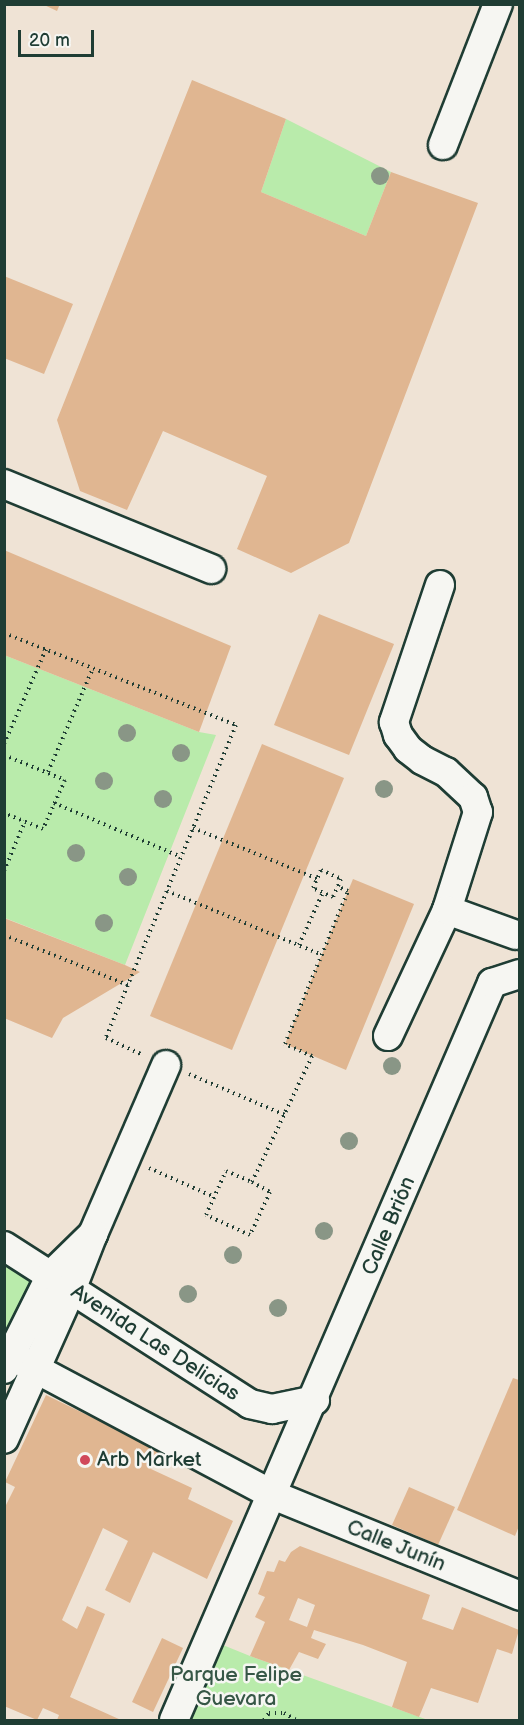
<!DOCTYPE html>
<html>
<head>
<meta charset="utf-8">
<style>
  body { margin:0 }
  #map { position:relative; width:524px; height:1725px; overflow:hidden; background:#efe3d5; font-family:"Balsamiq Sans",sans-serif }
  div>[style] { position:absolute }
  .green>* { inset:0; background:#b9ebab }
  .building>* { inset:0; background:#e0b691 }
  .path>* { height:4px; margin-top:-2px; transform-origin:0; background:repeating-linear-gradient(90deg,#1f3d34 0 1.5px,transparent 0 6px) }
  .roads { filter:drop-shadow(2px 0 #1f3d34) drop-shadow(-2px 0 #1f3d34) drop-shadow(0 2px #1f3d34) drop-shadow(0 -2px #1f3d34) }
  .minor>* { height:28px; margin:-14px; padding:0 14px; transform-origin:14px; border-radius:14px; background:#f6f6f2 }
  .trees>* { width:18px; height:18px; margin:-9px; border-radius:50%; background:#899686 }
  .dots>* { width:16px; height:16px; translate:-50% -50%; box-sizing:border-box; border:3px solid #f6f6f2; border-radius:50% }
  span { translate:-50% -50%; white-space:nowrap; text-align:center; line-height:1.15; -webkit-text-stroke:5px #f6f6f2; paint-order:stroke }
  .street-label { font-size:21px; color:#1f3d34 }
  .poi-label { font-size:21px; color:#1f3d34 }
  .left { translate:0 -50%; text-align:left }
  .park-label { font-size:21px; color:#365746 }
  .frame { position:absolute; inset:0; border:6px solid #1f3d34; pointer-events:none }
  .scale { position:absolute; left:18px; top:30px; width:76px; height:27px; box-sizing:border-box; border:3px solid #1f3d34; border-top:0; padding-left:8px; font-size:18px; line-height:21px; white-space:nowrap; color:#1f3d34; -webkit-text-stroke:4px #f6f6f2; paint-order:stroke }
</style>
</head>
<body>
<div id="map">
  <div class="green">
    <i style="clip-path:polygon(286px 119px,391px 172px,366px 236px,261px 192px)"></i>
    <i style="clip-path:polygon(4px 655px,199px 732px,216px 735px,125px 965px,5px 918px)"></i>
    <i style="clip-path:polygon(5px 1254px,48px 1279px,5px 1369px)"></i>
    <i style="clip-path:polygon(218px 1643px,250px 1656px,428px 1720px,183px 1720px)"></i>
  </div>
  <div class="building">
    <i style="clip-path:polygon(42px 4px,60px 4px,57px 11px)"></i>
    <i style="clip-path:polygon(192px 80px,286px 119px,261px 192px,366px 236px,391px 172px,478px 203px,349px 543px,291px 573px,237px 549px,267px 476px,163px 431px,127px 510px,80px 491px,57px 420px)"></i>
    <i style="clip-path:polygon(4px 276px,73px 304px,44px 374px,4px 358px)"></i>
    <i style="clip-path:polygon(4px 550px,231px 646px,199px 732px,4px 655px)"></i>
    <i style="clip-path:polygon(319px 614px,394px 644px,349px 755px,274px 725px)"></i>
    <i style="clip-path:polygon(262px 744px,344px 778px,232px 1050px,150px 1016px)"></i>
    <i style="clip-path:polygon(353px 879px,414px 904px,346px 1070px,285px 1044px)"></i>
    <i style="clip-path:polygon(4px 918px,125px 965px,140px 972px,63px 1018px,52px 1038px,4px 1018px)"></i>
    <i style="clip-path:polygon(513px 1378px,519px 1380px,519px 1526px,515px 1536px,457px 1510px)"></i>
    <i style="clip-path:polygon(46px 1395px,159px 1450px,151px 1469px,192px 1488px,188px 1499px,233px 1521px,207px 1579px,153px 1552px,130px 1603px,105px 1590px,128px 1541px,103px 1528px,62px 1620px,77px 1629px,87px 1606px,105px 1614px,70px 1697px,121px 1720px,57px 1720px,59px 1715px,43px 1708px,37px 1720px,4px 1706px,4px 1509px,15px 1487px,5px 1482px)"></i>
    <i style="clip-path:polygon(409px 1487px,455px 1507px,438px 1545px,392px 1525px)"></i>
    <i style="clip-path:polygon(evenodd,300px 1546px,430px 1595px,422px 1619px,453px 1630px,462px 1607px,519px 1630px,512px 1654px,497px 1649px,478px 1703px,431px 1688px,419px 1717px,392px 1707px,407px 1662px,363px 1645px,314px 1630px,311px 1638px,326px 1644px,318px 1659px,299px 1652px,289px 1670px,250px 1656px,265px 1622px,255px 1617px,265px 1597px,258px 1594px,267px 1571px,274px 1572px,279px 1560px,285px 1562px,291px 1552px,300px 1546px,298px 1598px,315px 1605px,307px 1627px,289px 1620px,298px 1598px)"></i>
    <i style="clip-path:polygon(162px 1638px,183px 1648px,153px 1712px,132px 1702px)"></i>
  </div>
  <div class="path">
    <i style="left:4px;top:633px;width:250px;rotate:21.6deg"></i>
    <i style="left:236px;top:725px;width:339px;rotate:112.6deg"></i>
    <i style="left:106px;top:1038px;width:41px;rotate:24.7deg"></i>
    <i style="left:4px;top:744px;width:104px;rotate:-66.1deg"></i>
    <i style="left:4px;top:755px;width:66px;rotate:22.3deg"></i>
    <i style="left:65px;top:780px;width:54px;rotate:114.2deg"></i>
    <i style="left:43px;top:829px;width:42px;rotate:-157.7deg"></i>
    <i style="left:48px;top:772px;width:113px;rotate:-66.6deg"></i>
    <i style="left:54px;top:803px;width:138px;rotate:23deg"></i>
    <i style="left:193px;top:828px;width:135px;rotate:22.2deg"></i>
    <i style="left:321px;top:870px;width:22px;rotate:24deg"></i>
    <i style="left:341px;top:879px;width:20px;rotate:114deg"></i>
    <i style="left:333px;top:897px;width:22px;rotate:-156deg"></i>
    <i style="left:313px;top:888px;width:20px;rotate:-66deg"></i>
    <i style="left:4px;top:871px;width:54px;rotate:-67.2deg"></i>
    <i style="left:167px;top:891px;width:168px;rotate:22.4deg"></i>
    <i style="left:4px;top:935px;width:134px;rotate:22deg"></i>
    <i style="left:299px;top:945px;width:58px;rotate:-65.6deg"></i>
    <i style="left:189px;top:1074px;width:104px;rotate:23.1deg"></i>
    <i style="left:149px;top:1168px;width:71px;rotate:24deg"></i>
    <i style="left:252px;top:1182px;width:21px;rotate:29deg"></i>
    <i style="left:270px;top:1192px;width:47px;rotate:114.9deg"></i>
    <i style="left:250px;top:1235px;width:48px;rotate:-155.6deg"></i>
    <i style="left:206px;top:1215px;width:48px;rotate:-65.6deg"></i>
    <i style="left:226px;top:1171px;width:28px;rotate:23deg"></i>
    <i style="left:252px;top:1182px;width:140px;rotate:-64.5deg"></i>
    <i style="left:312px;top:1056px;width:30px;rotate:-156deg"></i>
    <i style="left:285px;top:1044px;width:165px;rotate:-67.6deg"></i>
    <i style="left:348px;top:891px;width:12px;rotate:-156deg"></i>
    <i style="left:264px;top:1720px;width:9px;rotate:-54deg"></i>
    <i style="left:269px;top:1713px;width:15px"></i>
    <i style="left:284px;top:1713px;width:14px;rotate:30deg"></i>
  </div>
  <div class="roads">
    <div class="minor">
      <i style="left:443px;top:145px;width:151px;rotate:-68.7deg"></i>
      <i style="left:4px;top:484px;width:224px;rotate:22.3deg"></i>
      <i style="left:440px;top:585px;width:145px;rotate:108.6deg"></i>
      <i style="left:394px;top:722px;width:14px;rotate:73deg"></i>
      <i style="left:398px;top:735px;width:17px;rotate:54deg"></i>
      <i style="left:408px;top:749px;width:18px;rotate:38deg"></i>
      <i style="left:422px;top:760px;width:27px;rotate:27deg"></i>
      <i style="left:446px;top:772px;width:37px;rotate:43deg"></i>
      <i style="left:473px;top:797px;width:16px;rotate:72deg"></i>
      <i style="left:478px;top:812px;width:103px;rotate:107.6deg"></i>
      <i style="left:388px;top:1036px;width:139px;rotate:-64.9deg"></i>
      <i style="left:447px;top:910px;width:73px;rotate:19.9deg"></i>
      <i style="left:93px;top:1234px;width:184px;rotate:-66.6deg"></i>
      <i style="left:4px;top:1246px;width:292px;rotate:32.7deg"></i>
      <i style="left:250px;top:1404px;width:23px;rotate:13deg"></i>
      <i style="left:272px;top:1409px;width:44px;rotate:-11.8deg"></i>
      <i style="left:4px;top:1352px;width:305px;rotate:28deg"></i>
      <i style="left:273px;top:1495px;width:267px;rotate:22.2deg"></i>
      <i style="left:4px;top:1369px;width:105px;rotate:-63.4deg"></i>
      <i style="left:51px;top:1275px;width:59px;rotate:-44.3deg"></i>
      <i style="left:93px;top:1234px;width:60px;rotate:111.4deg"></i>
      <i style="left:71px;top:1290px;width:163px;rotate:114.2deg"></i>
      <i style="left:174px;top:1720px;width:803px;rotate:-66.66deg"></i>
      <i style="left:492px;top:983px;width:29px;rotate:-18deg"></i>
    </div>
  </div>
  <div class="trees">
    <i style="left:380px;top:176px"></i>
    <i style="left:127px;top:733px"></i>
    <i style="left:181px;top:753px"></i>
    <i style="left:104px;top:781px"></i>
    <i style="left:384px;top:789px"></i>
    <i style="left:163px;top:799px"></i>
    <i style="left:76px;top:853px"></i>
    <i style="left:128px;top:877px"></i>
    <i style="left:104px;top:923px"></i>
    <i style="left:392px;top:1066px"></i>
    <i style="left:349px;top:1141px"></i>
    <i style="left:324px;top:1231px"></i>
    <i style="left:233px;top:1255px"></i>
    <i style="left:188px;top:1294px"></i>
    <i style="left:278px;top:1308px"></i>
  </div>
  <div class="dots">
    <i style="left:85px;top:1460px;background:#d1495b"></i>
  </div>
  <div class="street-label">
    <span style="left:389px;top:1226px;rotate:-67deg">Calle Brión</span>
    <span style="left:155px;top:1343px;rotate:33deg">Avenida Las Delicias</span>
    <span style="left:396px;top:1546px;rotate:22deg">Calle Junín</span>
  </div>
  <div class="poi-label">
    <span class="left" style="left:97px;top:1460px">Arb Market</span>
  </div>
  <div class="park-label">
    <span style="left:236px;top:1687px">Parque Felipe<br>Guevara</span>
  </div>
  <div class="frame"></div>
  <div class="scale">20 m</div>
</div>
</body>
</html>
